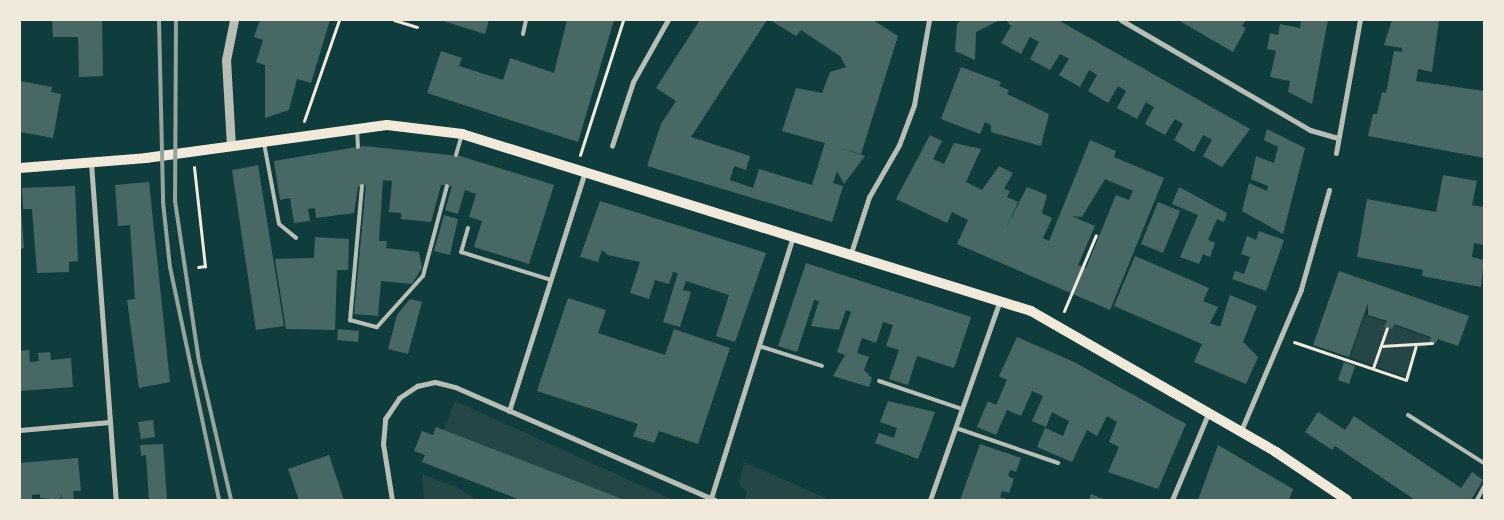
<!DOCTYPE html>
<html>
<head>
<meta charset="utf-8">
<style>
  body { margin:0 }
  #map { position:relative; width:1504px; height:520px; overflow:hidden; background:#0f3d3e; font-family:Poppins,sans-serif }
  div>[style] { position:absolute }
  .green>* { inset:0; background:#244646 }
  .building>* { inset:0; background:#486865 }
  .path>* { height:3px; margin:-1.5px; padding:0 1.5px; transform-origin:1.5px; border-radius:1.5px; background:#f1e9da }
  .service>* { height:4px; margin:-2px; padding:0 2px; transform-origin:2px; border-radius:2px; background:#b8beb3 }
  .pedestrian>* { height:4.5px; margin:-2.25px; padding:0 2.25px; transform-origin:2.25px; border-radius:2.25px; background:#b8beb3 }
  .minor>* { height:5px; margin:-2.5px; padding:0 2.5px; transform-origin:2.5px; border-radius:2.5px; background:#b8beb3 }
  .tertiary>* { height:9px; margin:-4.5px; padding:0 4.5px; transform-origin:4.5px; border-radius:4.5px; background:#b8beb3 }
  .secondary>* { height:10px; margin:-5px; padding:0 5px; transform-origin:5px; border-radius:5px; background:#f1e9da }
  .rail>* { height:4px; margin:-2px; padding:0 2px; transform-origin:2px; border-radius:2px; background:#97a49c }
  span { translate:-50% -50%; white-space:nowrap; text-align:center; line-height:1.15; -webkit-text-stroke:4px #f1e9da; paint-order:stroke }
  .frame { position:absolute; inset:0; border:21px solid #f1e9da; pointer-events:none }
</style>
</head>
<body>
<div id="map">
  <div class="green">
    <i style="clip-path:polygon(1365px 315px,1430px 338px,1426px 349px,1417px 347px,1408px 378px,1350px 357px)"></i>
    <i style="clip-path:polygon(455px 401px,673px 500px,625px 500px,444px 430px)"></i>
    <i style="clip-path:polygon(744px 462px,830px 500px,745px 499px,747px 492px,739px 483px)"></i>
    <i style="clip-path:polygon(422px 474px,456px 487px,477px 500px,424px 500px)"></i>
  </div>
  <div class="building">
    <i style="clip-path:polygon(52px 20px,102px 20px,103px 76px,79px 77px,78px 37px,53px 37px)"></i>
    <i style="clip-path:polygon(260px 20px,330px 20px,311px 83px,297px 79px,289px 110px,265px 118px,265px 65px,256px 62px,263px 40px,254px 37px)"></i>
    <i style="clip-path:polygon(440px 20px,489px 20px,485px 34px)"></i>
    <i style="clip-path:polygon(567px 20px,614px 20px,578px 142px,427px 93px,441px 51px,462px 58px,459px 66px,503px 80px,510px 58px,554px 73px)"></i>
    <i style="clip-path:polygon(700px 20px,767px 20px,691px 137px,750px 156px,746px 170px,734px 166px,730px 180px,753px 188px,759px 169px,812px 185px,825px 143px,782px 131px,796px 88px,822px 93px,830px 72px,846px 67px,840px 56px,801px 30px,796px 36px,770px 20px,873px 20px,898px 36px,861px 154px,840px 148px,865px 156px,844px 184px,837px 171px,833px 183px,843px 186px,832px 222px,647px 166px,661px 124px,676px 101px,656px 88px)"></i>
    <i style="clip-path:polygon(961px 20px,1000px 20px,976px 32px,975px 60px,955px 51px,957px 24px)"></i>
    <i style="clip-path:polygon(1006px 20px,1058px 20px,1250px 129px,1222px 167px,1203px 156px,1212px 140px,1203px 135px,1194px 152px,1174px 140px,1183px 124px,1175px 119px,1165px 135px,1145px 124px,1154px 107px,1150px 105px,1146px 102px,1137px 119px,1117px 108px,1126px 91px,1118px 86px,1108px 103px,1088px 91px,1097px 75px,1089px 70px,1080px 87px,1059px 75px,1069px 59px,1064px 56px,1060px 54px,1050px 70px,1030px 59px,1039px 42px,1035px 40px,1030px 37px,1021px 54px,1001px 43px,1011px 26px)"></i>
    <i style="clip-path:polygon(1178px 20px,1246px 20px,1242px 26px,1246px 28px,1233px 52px)"></i>
    <i style="clip-path:polygon(1301px 20px,1328px 20px,1312px 104px,1288px 92px,1290px 81px,1270px 77px,1276px 51px,1267px 49px,1270px 33px,1278px 35px,1280px 24px,1300px 28px)"></i>
    <i style="clip-path:polygon(1392px 20px,1439px 20px,1432px 72px,1418px 69px,1416px 81px,1484px 91px,1484px 158px,1368px 136px,1373px 114px,1377px 114px,1382px 92px,1386px 93px,1394px 51px,1402px 52px,1402px 48px,1384px 45px)"></i>
    <i style="clip-path:polygon(961px 67px,1001px 82px,999px 86px,1009px 90px,1007px 94px,1049px 114px,1041px 146px,991px 132px,991px 125px,985px 122px,980px 134px,941px 119px)"></i>
    <i style="clip-path:polygon(20px 81px,52px 87px,51px 92px,61px 94px,53px 138px,20px 132px)"></i>
    <i style="clip-path:polygon(1267px 129px,1305px 148px,1283px 234px,1242px 211px,1249px 183px,1267px 191px,1268px 186px,1251px 179px,1256px 156px,1274px 163px,1278px 147px,1264px 140px)"></i>
    <i style="clip-path:polygon(evenodd,930px 135px,942px 141px,933px 159px,944px 164px,954px 143px,981px 149px,966px 182px,982px 190px,999px 166px,1013px 173px,1004px 189px,1010px 191px,1007px 197px,1018px 202px,1006px 228px,1027px 187px,1047px 195px,1042px 213px,1052px 218px,1043px 238px,1049px 241px,1090px 140px,1116px 151px,1114px 157px,1164px 178px,1110px 310px,957px 244px,968px 220px,952px 212px,947px 223px,896px 199px,930px 135px,1105px 179px,1133px 191px,1129px 200px,1116px 195px,1086px 268px,1078px 265px,1095px 226px,1072px 216px,1082px 217px,1105px 179px)"></i>
    <i style="clip-path:polygon(363px 146px,460px 156px,554px 185px,529px 264px,474px 247px,482px 221px,469px 217px,476px 194px,465px 190px,458px 214px,445px 210px,452px 186px,441px 185px,431px 222px,401px 219px,401px 213px,389px 212px,392px 181px,383px 180px,379px 241px,387px 241px,386px 248px,419px 252px,422px 268px,412px 284px,381px 281px,378px 316px,354px 314px,366px 185px,358px 187px,354px 213px,316px 218px,315px 208px,308px 209px,310px 221px,294px 223px,290px 198px,280px 200px,274px 161px)"></i>
    <i style="clip-path:polygon(258px 165px,284px 326px,256px 330px,232px 170px)"></i>
    <i style="clip-path:polygon(1443px 175px,1477px 181px,1472px 205px,1484px 207px,1484px 245px,1474px 243px,1472px 257px,1484px 260px,1481px 287px,1422px 276px,1423px 270px,1357px 257px,1367px 199px,1436px 212px)"></i>
    <i style="clip-path:polygon(149px 182px,170px 382px,139px 388px,127px 300px,135px 299px,130px 225px,118px 226px,115px 185px)"></i>
    <i style="clip-path:polygon(75px 186px,78px 261px,69px 262px,69px 272px,37px 273px,32px 209px,23px 209px,22px 188px)"></i>
    <i style="clip-path:polygon(1179px 187px,1227px 213px,1224px 222px,1217px 219px,1208px 240px,1215px 243px,1210px 257px,1203px 254px,1199px 264px,1180px 257px,1198px 215px,1172px 204px)"></i>
    <i style="clip-path:polygon(20px 197px,24px 248px,20px 249px)"></i>
    <i style="clip-path:polygon(600px 201px,766px 253px,735px 342px,716px 336px,729px 295px,686px 281px,683px 290px,691px 292px,680px 327px,663px 322px,678px 273px,673px 272px,669px 284px,655px 280px,649px 299px,630px 293px,640px 262px,608px 255px,602px 250px,598px 262px,580px 257px)"></i>
    <i style="clip-path:polygon(1158px 202px,1180px 211px,1163px 253px,1141px 244px)"></i>
    <i style="clip-path:polygon(444px 215px,458px 219px,450px 255px,434px 251px)"></i>
    <i style="clip-path:polygon(1259px 231px,1284px 240px,1266px 291px,1232px 279px,1235px 271px,1244px 274px,1250px 257px,1241px 254px,1247px 236px,1256px 240px)"></i>
    <i style="clip-path:polygon(315px 237px,349px 239px,348px 270px,337px 270px,335px 330px,286px 329px,275px 259px,314px 258px)"></i>
    <i style="clip-path:polygon(1135px 256px,1209px 288px,1203px 301px,1218px 307px,1210px 323px,1220px 327px,1230px 295px,1257px 306px,1243px 342px,1258px 357px,1246px 384px,1194px 362px,1202px 344px,1114px 306px)"></i>
    <i style="clip-path:polygon(806px 263px,971px 317px,954px 368px,917px 356px,908px 385px,889px 379px,899px 350px,886px 346px,893px 325px,883px 322px,876px 343px,862px 338px,857px 353px,869px 357px,864px 370px,872px 378px,869px 387px,833px 376px,845px 355px,837px 352px,851px 312px,846px 310px,839px 330px,811px 326px,819px 301px,814px 300px,797px 352px,778px 346px)"></i>
    <i style="clip-path:polygon(1339px 271px,1469px 316px,1458px 346px,1438px 339px,1435px 344px,1429px 342px,1431px 337px,1394px 324px,1392px 329px,1384px 327px,1387px 321px,1368px 315px,1368px 303px,1349px 357px,1313px 345px)"></i>
    <i style="clip-path:polygon(568px 298px,606px 310px,598px 333px,665px 355px,674px 329px,730px 348px,698px 444px,659px 431px,654px 443px,633px 436px,638px 424px,537px 391px)"></i>
    <i style="clip-path:polygon(410px 299px,422px 302px,408px 354px,388px 349px,397px 315px)"></i>
    <i style="clip-path:polygon(338px 329px,359px 331px,358px 342px,337px 340px)"></i>
    <i style="clip-path:polygon(1017px 337px,1074px 362px,1186px 424px,1158px 489px,1108px 472px,1119px 447px,1109px 442px,1117px 422px,1107px 416px,1097px 436px,1087px 430px,1072px 462px,1037px 447px,1045px 428px,1063px 436px,1069px 421px,1052px 412px,1046px 427px,1032px 421px,1043px 396px,1032px 391px,1021px 416px,1007px 410px,996px 435px,977px 427px,988px 401px,996px 405px,1007px 380px,999px 376px)"></i>
    <i style="clip-path:polygon(29px 350px,30px 362px,39px 361px,38px 353px,50px 352px,51px 360px,71px 358px,73px 387px,20px 391px,20px 351px)"></i>
    <i style="clip-path:polygon(1344px 362px,1355px 366px,1349px 384px,1338px 380px)"></i>
    <i style="clip-path:polygon(888px 401px,935px 412px,918px 459px,875px 443px,879px 433px,894px 438px,897px 428px,880px 422px)"></i>
    <i style="clip-path:polygon(1318px 412px,1345px 430px,1354px 416px,1461px 488px,1472px 472px,1483px 480px,1471px 500px,1415px 500px,1335px 446px,1332px 450px,1305px 432px)"></i>
    <i style="clip-path:polygon(153px 420px,155px 437px,141px 439px,138px 422px)"></i>
    <i style="clip-path:polygon(436px 427px,444px 430px,625px 500px,520px 500px,422px 462px,425px 455px,414px 451px,422px 431px,433px 435px)"></i>
    <i style="clip-path:polygon(163px 444px,167px 500px,149px 500px,146px 455px,141px 456px,140px 445px)"></i>
    <i style="clip-path:polygon(980px 444px,1021px 458px,1016px 472px,1010px 470px,1008px 476px,1014px 479px,1009px 493px,1002px 491px,1000px 497px,1009px 500px,960px 500px)"></i>
    <i style="clip-path:polygon(1218px 445px,1293px 489px,1289px 500px,1198px 500px)"></i>
    <i style="clip-path:polygon(329px 455px,344px 500px,299px 500px,288px 469px)"></i>
    <i style="clip-path:polygon(78px 458px,81px 491px,73px 491px,74px 500px,62px 500px,62px 492px,61px 500px,40px 498px,40px 494px,32px 495px,32px 500px,20px 500px,20px 463px)"></i>
    <i style="clip-path:polygon(1091px 494px,1105px 500px,1089px 500px)"></i>
  </div>
  <div class="path">
    <i style="left:394px;top:20px;width:24px;rotate:17deg"></i>
    <i style="left:304px;top:121px;width:107px;rotate:-70.9deg"></i>
    <i style="left:580px;top:155px;width:142px;rotate:-72.3deg"></i>
    <i style="left:194px;top:167px;width:100px;rotate:83.7deg"></i>
    <i style="left:205px;top:266px;width:7px;rotate:172deg"></i>
    <i style="left:1064px;top:311px;width:82px;rotate:-67.2deg"></i>
    <i style="left:1294px;top:342px;width:118px;rotate:18.7deg"></i>
    <i style="left:1406px;top:380px;width:35px;rotate:-74deg"></i>
    <i style="left:1381px;top:346px;width:51px;rotate:-3.4deg"></i>
    <i style="left:1373px;top:368px;width:42px;rotate:-70.7deg"></i>
  </div>
  <div class="service">
    <i style="left:523px;top:34px;width:14px;rotate:-78deg"></i>
    <i style="left:357px;top:129px;width:18px;rotate:87deg"></i>
    <i style="left:264px;top:143px;width:82px;rotate:79.5deg"></i>
    <i style="left:279px;top:224px;width:22px;rotate:39deg"></i>
    <i style="left:456px;top:155px;width:22px;rotate:-74deg"></i>
    <i style="left:362px;top:186px;width:135px;rotate:95.1deg"></i>
    <i style="left:350px;top:320px;width:28px;rotate:15deg"></i>
    <i style="left:377px;top:327px;width:69px;rotate:-48deg"></i>
    <i style="left:423px;top:276px;width:93px;rotate:-75.1deg"></i>
    <i style="left:468px;top:228px;width:25px;rotate:106deg"></i>
    <i style="left:461px;top:252px;width:94px;rotate:17.3deg"></i>
    <i style="left:759px;top:346px;width:66px;rotate:17.6deg"></i>
    <i style="left:879px;top:381px;width:88px;rotate:18.6deg"></i>
    <i style="left:1408px;top:415px;width:90px;rotate:32.3deg"></i>
    <i style="left:956px;top:428px;width:108px;rotate:18.9deg"></i>
    <i style="left:1477px;top:500px;width:15px;rotate:-62deg"></i>
  </div>
  <div class="pedestrian">
    <i style="left:612px;top:146px;width:67px;rotate:-71.8deg"></i>
    <i style="left:633px;top:82px;width:71px;rotate:-60.6deg"></i>
  </div>
  <div class="minor">
    <i style="left:1121px;top:20px;width:219px;rotate:30.2deg"></i>
    <i style="left:1310px;top:130px;width:29px;rotate:16deg"></i>
    <i style="left:1336px;top:153px;width:135px;rotate:-79.8deg"></i>
    <i style="left:91px;top:163px;width:338px;rotate:85.8deg"></i>
    <i style="left:851px;top:253px;width:59px;rotate:-72.2deg"></i>
    <i style="left:869px;top:197px;width:60px;rotate:-60deg"></i>
    <i style="left:899px;top:145px;width:43px;rotate:-69.4deg"></i>
    <i style="left:914px;top:105px;width:86px;rotate:-80deg"></i>
    <i style="left:509px;top:411px;width:251px;rotate:-72.4deg"></i>
    <i style="left:20px;top:430px;width:90px;rotate:-5.1deg"></i>
    <i style="left:1240px;top:433px;width:156px;rotate:-67deg"></i>
    <i style="left:1301px;top:289px;width:103px;rotate:-74.2deg"></i>
    <i style="left:711px;top:498px;width:275px;rotate:-72.6deg"></i>
    <i style="left:392px;top:500px;width:57px;rotate:-99.1deg"></i>
    <i style="left:383px;top:444px;width:25px;rotate:-85deg"></i>
    <i style="left:385px;top:419px;width:25px;rotate:-56deg"></i>
    <i style="left:399px;top:398px;width:22px;rotate:-34deg"></i>
    <i style="left:417px;top:386px;width:18px;rotate:-13deg"></i>
    <i style="left:435px;top:382px;width:21px;rotate:14deg"></i>
    <i style="left:455px;top:387px;width:283px;rotate:23.5deg"></i>
    <i style="left:930px;top:500px;width:212px;rotate:-70.7deg"></i>
    <i style="left:1172px;top:500px;width:93px;rotate:-67.3deg"></i>
  </div>
  <div class="tertiary">
    <i style="left:231px;top:146px;width:86px;rotate:-93.3deg"></i>
    <i style="left:226px;top:60px;width:41px;rotate:-78.7deg"></i>
  </div>
  <div class="secondary">
    <i style="left:20px;top:168px;width:126px;rotate:-4.5deg"></i>
    <i style="left:146px;top:158px;width:243px;rotate:-7.8deg"></i>
    <i style="left:387px;top:125px;width:76px;rotate:6.8deg"></i>
    <i style="left:462px;top:134px;width:596px;rotate:17.28deg"></i>
    <i style="left:1031px;top:311px;width:283px;rotate:29.9deg"></i>
    <i style="left:1276px;top:452px;width:86px;rotate:34.1deg"></i>
  </div>
  <div class="rail">
    <i style="left:159px;top:20px;width:182px;rotate:88.7deg"></i>
    <i style="left:163px;top:202px;width:65px;rotate:83.9deg"></i>
    <i style="left:170px;top:267px;width:238px;rotate:78.1deg"></i>
    <i style="left:176px;top:20px;width:181px;rotate:90.3deg"></i>
    <i style="left:175px;top:201px;width:162px;rotate:81.5deg"></i>
    <i style="left:199px;top:361px;width:143px;rotate:77deg"></i>
  </div>
  <div class="frame"></div>
</div>
</body>
</html>
